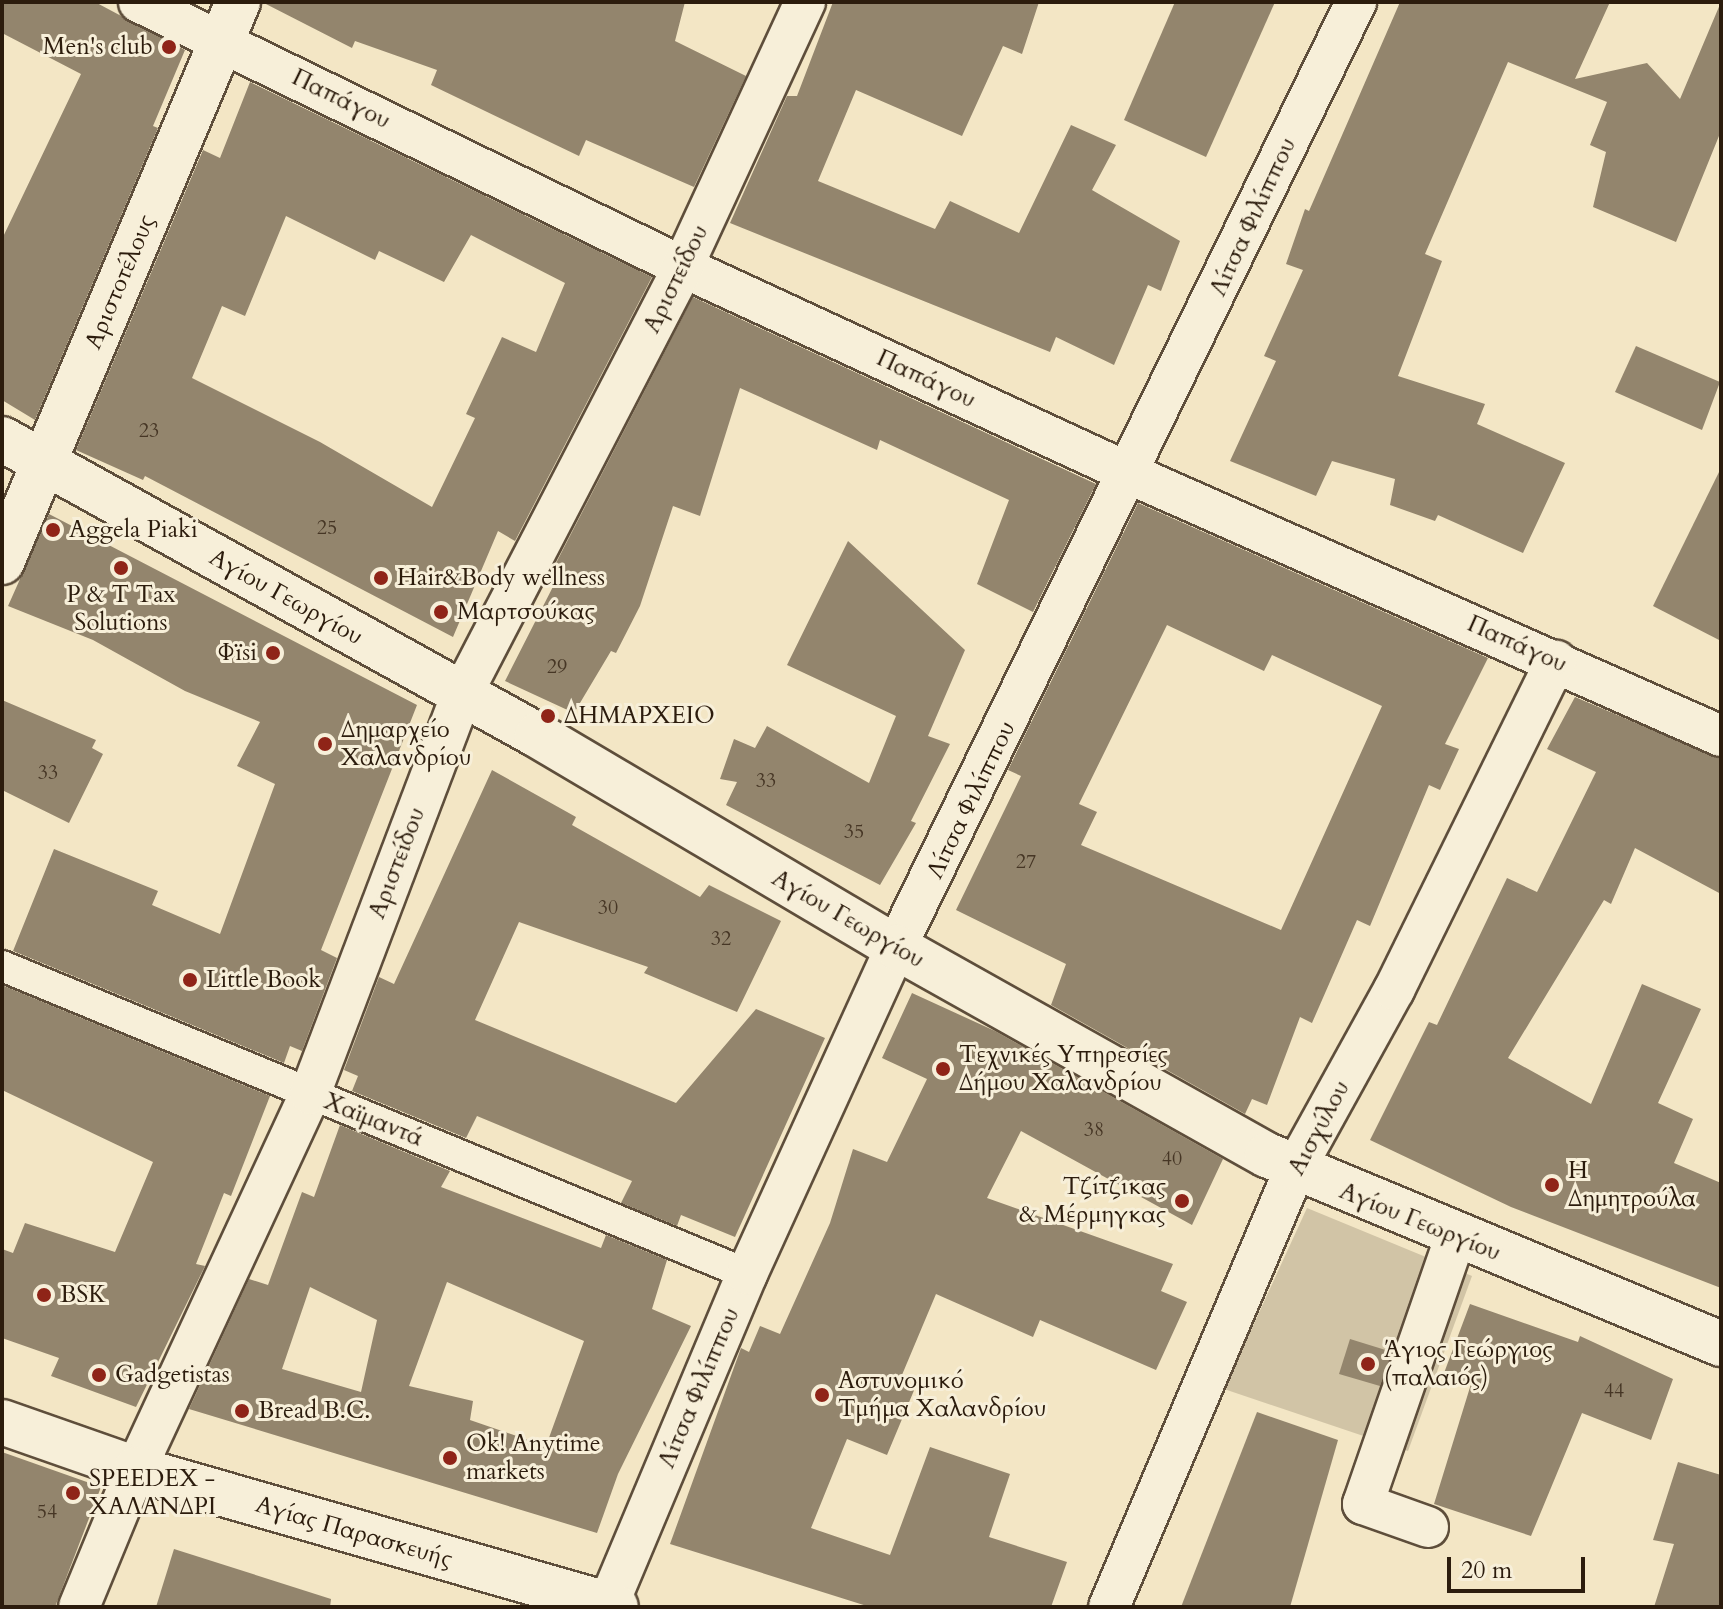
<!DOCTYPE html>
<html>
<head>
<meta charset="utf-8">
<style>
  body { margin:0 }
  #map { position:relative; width:1723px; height:1609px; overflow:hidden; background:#f3e6c5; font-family:Cardo,serif }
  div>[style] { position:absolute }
  .green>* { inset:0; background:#d1c4a6 }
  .building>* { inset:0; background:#93856d }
  .roads { filter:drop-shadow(2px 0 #5e4e3b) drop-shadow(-2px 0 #5e4e3b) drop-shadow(0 2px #5e4e3b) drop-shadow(0 -2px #5e4e3b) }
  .pedestrian>* { height:30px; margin:-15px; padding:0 15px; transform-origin:15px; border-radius:15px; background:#f7efd9 }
  .minor>* { height:40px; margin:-20px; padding:0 20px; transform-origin:20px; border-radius:20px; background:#f7efd9 }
  .tertiary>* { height:44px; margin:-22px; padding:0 22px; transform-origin:22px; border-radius:22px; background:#f7efd9 }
  .dots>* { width:22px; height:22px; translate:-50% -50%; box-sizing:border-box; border:4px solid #f7efd9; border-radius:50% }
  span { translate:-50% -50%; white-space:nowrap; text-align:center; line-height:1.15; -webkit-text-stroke:6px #f7efd9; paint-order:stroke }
  .number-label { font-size:20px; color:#463625 }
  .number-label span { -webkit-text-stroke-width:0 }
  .poi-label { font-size:24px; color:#2c1c0d }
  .right { translate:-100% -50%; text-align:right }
  .left { translate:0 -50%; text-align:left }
  .street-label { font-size:24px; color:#2c1c0d }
  .frame { position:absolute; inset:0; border:4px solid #2c1c0d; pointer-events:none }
  .scale { position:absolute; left:1447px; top:1557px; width:138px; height:36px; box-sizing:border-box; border:4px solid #2c1c0d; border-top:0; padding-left:10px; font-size:24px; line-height:28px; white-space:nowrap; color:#2c1c0d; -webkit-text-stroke:6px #f7efd9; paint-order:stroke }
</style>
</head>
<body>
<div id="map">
  <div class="green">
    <i style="clip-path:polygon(1307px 1208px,1472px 1276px,1408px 1451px,1224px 1389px)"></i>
  </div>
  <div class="building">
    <i style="clip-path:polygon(2px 2px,95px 2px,185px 50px,153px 126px,158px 128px,35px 420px,2px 400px,2px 239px,81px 74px,2px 33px)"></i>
    <i style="clip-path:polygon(262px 2px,685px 2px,675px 41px,746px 76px,694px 187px,586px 140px,579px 156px,431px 85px,437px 70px,355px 41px,352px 48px)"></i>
    <i style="clip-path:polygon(833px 2px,1039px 2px,1022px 54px,1003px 46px,962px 136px,856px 90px,818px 181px,935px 229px,950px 201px,1019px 233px,1071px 125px,1116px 145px,1092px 190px,1180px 241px,1161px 291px,1148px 285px,1114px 365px,1056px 337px,1050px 352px,730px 223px,787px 96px,797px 96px)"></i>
    <i style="clip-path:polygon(1175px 2px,1275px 2px,1206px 157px,1124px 120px)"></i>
    <i style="clip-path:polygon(1400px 2px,1610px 2px,1575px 79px,1647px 63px,1680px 99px,1721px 2px,1721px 131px,1676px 242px,1593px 207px,1606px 152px,1590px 145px,1607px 102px,1508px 62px,1425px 254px,1442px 261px,1398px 376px,1485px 404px,1477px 424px,1565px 463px,1523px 553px,1438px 515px,1435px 521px,1390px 505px,1395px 479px,1332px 461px,1316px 496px,1230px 461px,1276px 361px,1264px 356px,1303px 270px,1286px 264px,1305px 209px,1309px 211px)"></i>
    <i style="clip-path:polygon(evenodd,250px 82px,652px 277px,515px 541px,498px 531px,453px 637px,145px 476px,143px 480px,76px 450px,203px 150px,220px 158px,250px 82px,286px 216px,375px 260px,379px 251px,444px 282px,471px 235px,565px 283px,536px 352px,502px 337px,466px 414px,475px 418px,432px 507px,320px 442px,192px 378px,222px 306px,245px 316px,286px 216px)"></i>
    <i style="clip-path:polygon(693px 297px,1096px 484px,1033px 612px,977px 584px,1009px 500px,880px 440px,877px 450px,740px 388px,700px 516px,673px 506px,640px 606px,616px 653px,611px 651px,574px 713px,505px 681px,562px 569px,555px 565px)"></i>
    <i style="clip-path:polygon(1636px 346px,1720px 382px,1702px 430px,1615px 392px)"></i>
    <i style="clip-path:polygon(1721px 468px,1721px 641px,1653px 606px)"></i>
    <i style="clip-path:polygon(evenodd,1138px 503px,1488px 658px,1445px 744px,1459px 749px,1440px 790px,1429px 785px,1370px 926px,1357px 920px,1312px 1023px,1300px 1017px,1267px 1105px,1252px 1099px,1245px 1114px,1051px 1005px,1066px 964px,956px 910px,1021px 776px,1008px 770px,1138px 503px,1167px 625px,1264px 671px,1272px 655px,1382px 706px,1281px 930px,1081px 845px,1097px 812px,1079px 804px,1167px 625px)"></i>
    <i style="clip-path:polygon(49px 514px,417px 705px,321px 950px,337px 958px,302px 1051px,290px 1046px,284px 1063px,13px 951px,54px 849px,158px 891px,152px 905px,220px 934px,275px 784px,237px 766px,260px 722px,185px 691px,93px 640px,8px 606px)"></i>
    <i style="clip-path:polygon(848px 541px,965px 650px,928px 736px,950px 744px,911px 821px,916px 823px,880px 885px,726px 805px,737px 782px,720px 779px,734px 739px,755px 748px,767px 726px,869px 783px,896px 716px,787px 665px)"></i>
    <i style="clip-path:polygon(1575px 697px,1721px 759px,1721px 894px,1635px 848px,1611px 904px,1604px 900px,1508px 1058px,1591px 1104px,1642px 984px,1701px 1009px,1658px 1103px,1693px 1119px,1674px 1163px,1721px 1183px,1721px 1288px,1511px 1207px,1370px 1140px,1429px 1022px,1437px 1025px,1507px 878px,1537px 892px,1596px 772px,1547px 749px)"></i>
    <i style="clip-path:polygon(2px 700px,96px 740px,92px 748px,103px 754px,69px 823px,2px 790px)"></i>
    <i style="clip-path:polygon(492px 770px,576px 817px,572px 825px,700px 897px,709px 885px,781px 921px,737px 1012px,644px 973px,648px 967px,519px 922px,475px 1020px,676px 1103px,756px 1009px,825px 1038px,735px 1237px,681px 1215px,677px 1226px,621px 1203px,632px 1181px,477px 1116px,466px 1138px,352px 1091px,358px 1076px,344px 1070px,379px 977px,394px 984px)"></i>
    <i style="clip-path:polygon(2px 985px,270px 1096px,231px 1196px,224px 1193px,196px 1264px,205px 1266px,136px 1407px,51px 1376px,59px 1358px,2px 1338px,2px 1249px,13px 1253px,25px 1223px,115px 1252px,153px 1162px,2px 1090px)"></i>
    <i style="clip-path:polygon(912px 993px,995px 1031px,1223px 1159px,1192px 1225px,1021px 1131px,987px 1198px,1173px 1264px,1161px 1291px,1187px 1302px,1156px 1370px,1040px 1320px,1033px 1337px,936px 1294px,899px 1382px,915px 1388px,887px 1455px,847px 1439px,811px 1528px,890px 1555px,930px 1447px,1010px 1474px,989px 1537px,1067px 1562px,1051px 1607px,870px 1607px,670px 1544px,741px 1348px,749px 1352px,760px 1326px,780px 1334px,830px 1223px,853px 1149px,887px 1162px,927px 1079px,882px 1058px)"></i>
    <i style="clip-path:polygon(evenodd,340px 1125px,450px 1171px,441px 1187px,601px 1248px,606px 1235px,667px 1260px,652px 1309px,691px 1326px,618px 1474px,597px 1533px,189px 1409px,249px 1279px,268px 1285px,302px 1192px,314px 1197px,340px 1125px,447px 1282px,584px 1341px,546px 1446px,470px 1420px,473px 1401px,409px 1386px,447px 1282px,340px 1125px,310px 1287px,377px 1320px,361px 1392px,282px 1369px,310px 1287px)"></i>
    <i style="clip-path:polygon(1470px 1304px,1578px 1342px,1580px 1336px,1673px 1379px,1651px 1440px,1582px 1413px,1531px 1536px,1434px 1504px,1471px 1384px,1444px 1373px)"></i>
    <i style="clip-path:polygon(1350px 1339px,1392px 1352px,1380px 1386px,1339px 1374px)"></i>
    <i style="clip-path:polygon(1257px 1412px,1338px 1440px,1290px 1607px,1181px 1607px)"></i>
    <i style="clip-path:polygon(2px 1452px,101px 1487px,55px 1607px,2px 1607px)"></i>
    <i style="clip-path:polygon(1678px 1462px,1721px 1475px,1721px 1607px,1654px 1607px,1674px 1544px,1653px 1540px)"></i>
    <i style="clip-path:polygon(174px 1549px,331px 1599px,330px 1607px,156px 1607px)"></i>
  </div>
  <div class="roads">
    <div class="pedestrian">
      <i style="left:2px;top:966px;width:806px;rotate:22.46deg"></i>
    </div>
    <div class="minor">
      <i style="left:139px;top:2px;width:605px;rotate:25.97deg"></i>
      <i style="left:683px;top:267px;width:493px;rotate:24.8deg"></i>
      <i style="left:1130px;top:474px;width:646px;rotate:23.91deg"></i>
      <i style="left:1428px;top:1527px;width:69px;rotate:-160.5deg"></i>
      <i style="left:1363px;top:1504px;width:284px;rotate:-70.9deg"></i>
      <i style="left:79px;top:1607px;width:149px;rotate:-67.6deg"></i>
      <i style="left:136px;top:1469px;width:413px;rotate:-65.1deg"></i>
      <i style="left:310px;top:1094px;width:428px;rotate:-69.2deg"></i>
      <i style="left:462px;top:694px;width:467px;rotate:-62.6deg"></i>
      <i style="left:677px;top:279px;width:305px;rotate:-65.2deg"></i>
      <i style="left:607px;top:1607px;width:361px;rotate:-67.2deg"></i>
      <i style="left:747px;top:1274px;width:359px;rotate:-65.5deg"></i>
      <i style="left:896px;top:947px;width:1051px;rotate:-64.04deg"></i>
      <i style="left:1109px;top:1607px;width:476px;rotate:-67deg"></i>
      <i style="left:1295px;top:1169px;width:205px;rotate:-61.1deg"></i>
      <i style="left:1394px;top:990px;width:367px;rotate:-63.8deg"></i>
    </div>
    <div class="tertiary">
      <i style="left:2px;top:439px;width:611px;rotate:28.95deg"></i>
      <i style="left:537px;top:735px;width:417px;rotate:30.6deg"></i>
      <i style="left:896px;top:947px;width:425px;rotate:29.3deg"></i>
      <i style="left:1267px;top:1155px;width:492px;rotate:22.6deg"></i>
      <i style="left:2px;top:562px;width:608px;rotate:-67.15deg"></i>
      <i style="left:2px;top:1422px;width:142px;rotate:19.3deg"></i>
      <i style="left:136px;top:1469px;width:499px;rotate:16deg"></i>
    </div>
  </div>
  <div class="dots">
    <i style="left:169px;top:47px;background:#8f2418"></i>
    <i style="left:53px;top:530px;background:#8f2418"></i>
    <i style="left:121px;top:568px;background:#8f2418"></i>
    <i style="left:381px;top:578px;background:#8f2418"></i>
    <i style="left:441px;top:612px;background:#8f2418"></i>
    <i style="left:273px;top:653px;background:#8f2418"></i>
    <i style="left:548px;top:716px;background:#8f2418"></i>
    <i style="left:325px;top:744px;background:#8f2418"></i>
    <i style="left:190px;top:980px;background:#8f2418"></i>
    <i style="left:943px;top:1069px;background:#8f2418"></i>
    <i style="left:1552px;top:1185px;background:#8f2418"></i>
    <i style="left:1182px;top:1201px;background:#8f2418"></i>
    <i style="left:44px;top:1295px;background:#8f2418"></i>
    <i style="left:1368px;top:1364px;background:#8f2418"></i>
    <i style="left:99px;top:1375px;background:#8f2418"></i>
    <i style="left:822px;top:1395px;background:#8f2418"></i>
    <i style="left:242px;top:1411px;background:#8f2418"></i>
    <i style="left:450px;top:1458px;background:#8f2418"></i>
    <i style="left:73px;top:1493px;background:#8f2418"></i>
  </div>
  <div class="number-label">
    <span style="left:149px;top:430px">23</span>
    <span style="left:327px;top:527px">25</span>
    <span style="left:557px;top:666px">29</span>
    <span style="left:48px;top:772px">33</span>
    <span style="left:766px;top:780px">33</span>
    <span style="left:854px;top:831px">35</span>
    <span style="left:1026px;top:861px">27</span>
    <span style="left:608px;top:907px">30</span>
    <span style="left:721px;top:938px">32</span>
    <span style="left:1094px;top:1129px">38</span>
    <span style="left:1172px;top:1158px">40</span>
    <span style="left:1614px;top:1390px">44</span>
    <span style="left:47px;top:1511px">54</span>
  </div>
  <div class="poi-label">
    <span class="right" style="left:153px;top:47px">Men's club</span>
    <span class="left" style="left:69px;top:530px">Aggela Piaki</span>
    <span class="left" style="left:397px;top:578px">Hair&amp;Body wellness</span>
    <span style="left:121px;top:609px">P &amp; T Tax<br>Solutions</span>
    <span class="left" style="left:457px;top:612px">Μαρτσούκας</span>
    <span class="right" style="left:257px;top:653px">Φïsi</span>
    <span class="left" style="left:564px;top:716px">ΔΗΜΑΡΧΕΙΟ</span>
    <span class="left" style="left:341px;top:744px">Δημαρχείο<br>Χαλανδρίου</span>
    <span class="left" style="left:206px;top:980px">Little Book</span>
    <span class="left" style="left:959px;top:1069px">Τεχνικές Υπηρεσίες<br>Δήμου Χαλανδρίου</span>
    <span class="left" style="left:1568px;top:1185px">Η<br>Δημητρούλα</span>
    <span class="right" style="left:1166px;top:1201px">Τζίτζικας<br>&amp; Μέρμηγκας</span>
    <span class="left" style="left:60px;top:1295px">BSK</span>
    <span class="left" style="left:1384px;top:1364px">Άγιος Γεώργιος<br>(παλαιός)</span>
    <span class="left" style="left:115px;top:1375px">Gadgetistas</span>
    <span class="left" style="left:838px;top:1395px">Αστυνομικό<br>Τμήμα Χαλανδρίου</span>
    <span class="left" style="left:258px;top:1411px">Bread B.C.</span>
    <span class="left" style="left:466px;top:1458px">Ok! Anytime<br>markets</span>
    <span class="left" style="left:89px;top:1493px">SPEEDEX -<br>ΧΑΛΑΝΔΡΙ</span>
  </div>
  <div class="street-label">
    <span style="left:341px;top:99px;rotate:26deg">Παπάγου</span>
    <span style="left:1253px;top:217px;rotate:-65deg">Λίτσα Φιλίππου</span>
    <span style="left:676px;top:279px;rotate:-64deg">Αριστείδου</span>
    <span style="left:120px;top:282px;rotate:-67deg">Αριστοτέλους</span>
    <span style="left:926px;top:379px;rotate:25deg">Παπάγου</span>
    <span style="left:286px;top:597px;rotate:29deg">Αγίου Γεωργίου</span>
    <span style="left:1517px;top:644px;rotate:24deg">Παπάγου</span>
    <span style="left:971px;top:800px;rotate:-64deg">Λίτσα Φιλίππου</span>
    <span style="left:397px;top:863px;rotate:-69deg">Αριστείδου</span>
    <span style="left:848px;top:919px;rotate:30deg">Αγίου Γεωργίου</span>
    <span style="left:374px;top:1120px;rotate:22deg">Χαϊμαντά</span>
    <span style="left:1319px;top:1128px;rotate:-62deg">Αισχύλου</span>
    <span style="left:1420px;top:1222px;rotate:22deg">Αγίου Γεωργίου</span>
    <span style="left:699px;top:1388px;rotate:-67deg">Λίτσα Φιλίππου</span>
    <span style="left:354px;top:1532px;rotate:16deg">Αγίας Παρασκευής</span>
  </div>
  <div class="frame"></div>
  <div class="scale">20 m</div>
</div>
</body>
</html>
